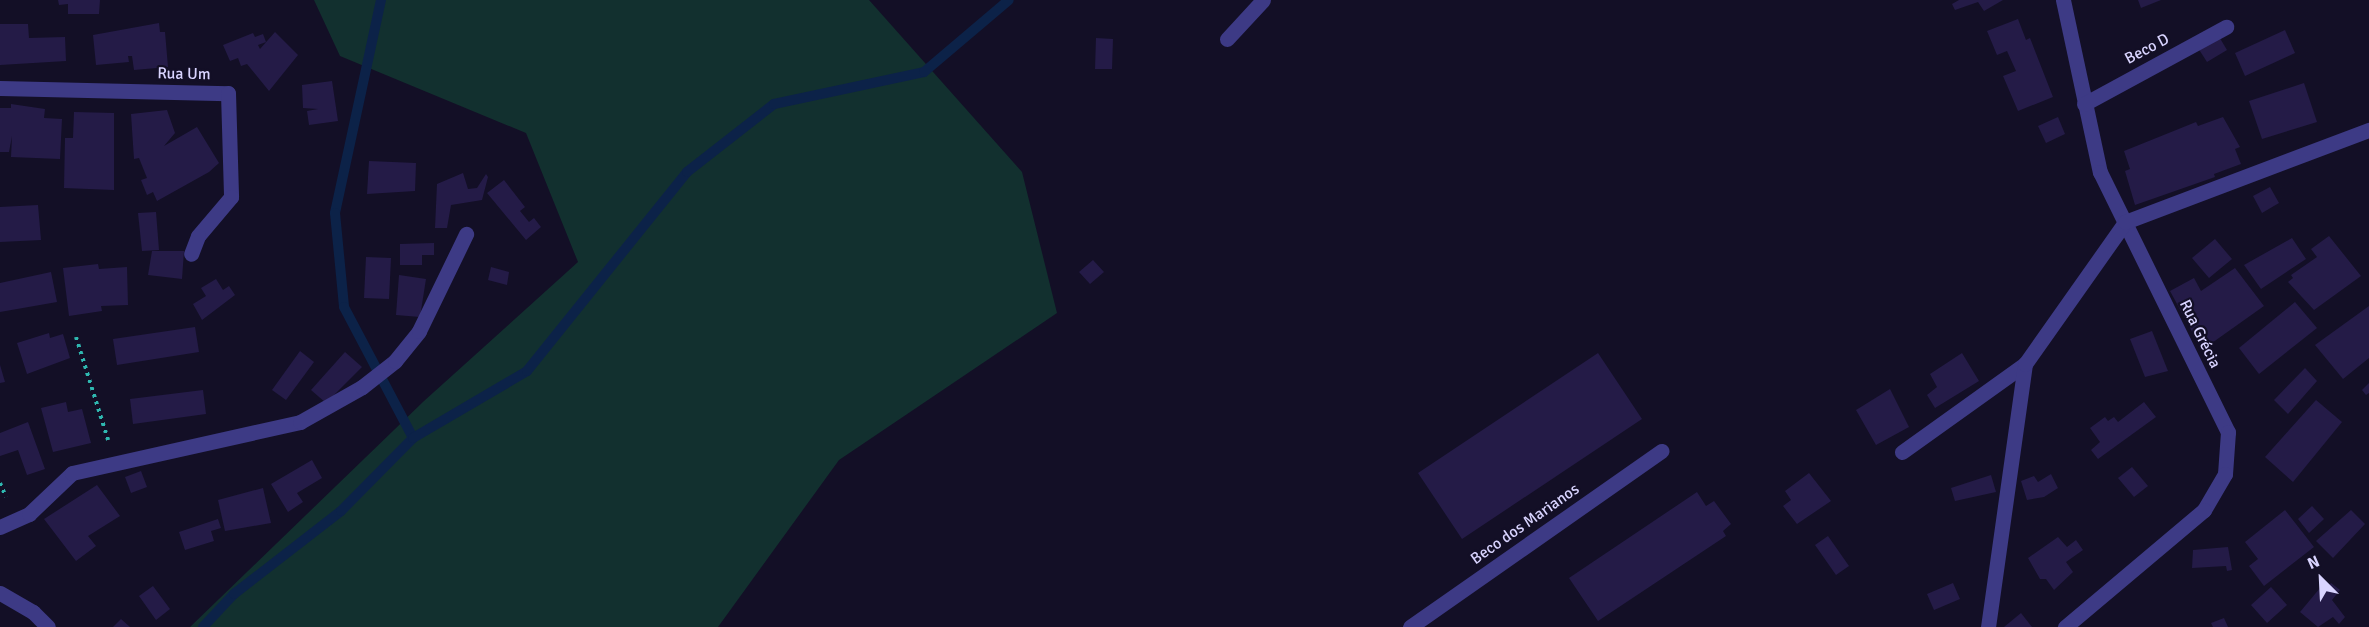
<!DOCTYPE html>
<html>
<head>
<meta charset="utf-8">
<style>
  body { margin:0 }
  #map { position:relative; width:2369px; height:627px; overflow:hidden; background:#130f26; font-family:Signika,sans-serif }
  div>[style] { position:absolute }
  .green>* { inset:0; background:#12302f }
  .stream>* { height:10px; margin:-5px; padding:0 5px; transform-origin:5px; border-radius:5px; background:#0c2248 }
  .building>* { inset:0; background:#241b47 }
  .path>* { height:4px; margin-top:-2px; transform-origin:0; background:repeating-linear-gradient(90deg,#2fb8b0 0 3px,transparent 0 7.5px) }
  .minor>* { height:15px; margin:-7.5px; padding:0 7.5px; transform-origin:7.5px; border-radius:7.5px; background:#3d3a85 }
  span { translate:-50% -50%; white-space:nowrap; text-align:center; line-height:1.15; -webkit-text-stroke:4.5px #130f26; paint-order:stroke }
  .street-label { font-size:16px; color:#d9d4ff }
  .north { position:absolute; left:2291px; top:549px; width:60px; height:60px; -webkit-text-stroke:4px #130f26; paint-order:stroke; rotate:336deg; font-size:16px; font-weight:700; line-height:24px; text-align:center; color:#d9d4ff }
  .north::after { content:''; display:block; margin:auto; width:21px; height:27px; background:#d9d4ff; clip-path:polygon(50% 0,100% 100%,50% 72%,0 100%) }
</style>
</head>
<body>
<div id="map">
  <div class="green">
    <i style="clip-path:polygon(314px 0,869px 0,1022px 172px,1057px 313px,839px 460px,718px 627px,190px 627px,424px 401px,578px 262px,526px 133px,340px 56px)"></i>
  </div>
  <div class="stream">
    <i style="left:381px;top:0;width:218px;rotate:102.2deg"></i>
    <i style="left:335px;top:213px;width:94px;rotate:84.5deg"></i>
    <i style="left:344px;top:307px;width:148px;rotate:62.2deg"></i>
    <i style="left:203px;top:627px;width:45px;rotate:-46.8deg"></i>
    <i style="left:234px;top:594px;width:135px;rotate:-37.8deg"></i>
    <i style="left:341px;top:511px;width:103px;rotate:-45.4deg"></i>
    <i style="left:413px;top:438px;width:132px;rotate:-30.4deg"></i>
    <i style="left:527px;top:371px;width:255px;rotate:-51.2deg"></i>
    <i style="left:687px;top:172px;width:110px;rotate:-38deg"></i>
    <i style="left:774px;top:104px;width:153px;rotate:-12deg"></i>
    <i style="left:924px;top:72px;width:111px;rotate:-40.3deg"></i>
  </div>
  <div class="building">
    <i style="clip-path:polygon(58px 0,100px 0,99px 14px,68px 14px,68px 4px,59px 5px)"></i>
    <i style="clip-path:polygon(1959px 0,2003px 0,1984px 11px,1978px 2px,1955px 10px,1952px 4px)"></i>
    <i style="clip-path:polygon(2138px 0,2161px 0,2141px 8px)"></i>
    <i style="clip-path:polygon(2018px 19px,2026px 40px,2030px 38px,2053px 97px,2018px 111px,2003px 76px,2016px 71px,2007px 51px,1997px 55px,1987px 31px)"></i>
    <i style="clip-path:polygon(159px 23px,160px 32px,165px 32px,168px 67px,134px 70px,132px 56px,128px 56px,129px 62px,96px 65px,93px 35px)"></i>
    <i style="clip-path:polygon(0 24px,28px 24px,29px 38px,65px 37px,66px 61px,0 65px)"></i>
    <i style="clip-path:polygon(2285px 30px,2295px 53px,2245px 76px,2235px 53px)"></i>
    <i style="clip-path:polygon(275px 32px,298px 55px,269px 91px,247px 64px,241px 66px,238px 58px,230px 61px,223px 45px,253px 33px,255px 37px,263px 34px,266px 42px,258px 45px,260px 49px)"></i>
    <i style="clip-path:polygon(2218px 35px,2227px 50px,2207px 62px,2198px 48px)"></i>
    <i style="clip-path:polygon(1096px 38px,1113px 39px,1112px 69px,1095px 69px)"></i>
    <i style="clip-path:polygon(332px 81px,338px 121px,309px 125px,307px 111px,318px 109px,303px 108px,302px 85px)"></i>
    <i style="clip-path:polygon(2304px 83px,2317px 122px,2262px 139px,2249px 101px)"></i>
    <i style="clip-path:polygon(11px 104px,45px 109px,44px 118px,62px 119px,60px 159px,11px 157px,12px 136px,9px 152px,0 152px,0 108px,11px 108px)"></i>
    <i style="clip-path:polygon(167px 110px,175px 133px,164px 146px,197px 127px,219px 163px,209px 172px,157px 201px,153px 192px,147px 195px,141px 180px,147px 178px,139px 158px,134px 159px,131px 114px)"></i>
    <i style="clip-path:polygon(74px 112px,114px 113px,114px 190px,64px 188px,65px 138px,73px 138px)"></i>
    <i style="clip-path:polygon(2058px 117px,2065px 134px,2046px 143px,2038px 126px)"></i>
    <i style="clip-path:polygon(2223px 117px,2240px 147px,2235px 149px,2241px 164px,2214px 174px,2215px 177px,2135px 205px,2125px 171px,2130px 169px,2124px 151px,2196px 122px,2198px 126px)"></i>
    <i style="clip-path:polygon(369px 161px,416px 163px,415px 191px,367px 194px)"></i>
    <i style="clip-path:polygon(463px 173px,468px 189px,477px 188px,486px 174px,488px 177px,482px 200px,451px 205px,447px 228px,435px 228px,437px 184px)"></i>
    <i style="clip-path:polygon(504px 180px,525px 207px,520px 211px,529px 222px,534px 218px,541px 227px,526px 240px,487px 193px)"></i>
    <i style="clip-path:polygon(2270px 187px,2279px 203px,2262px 213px,2253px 196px)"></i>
    <i style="clip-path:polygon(38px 205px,41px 240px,0 242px,0 207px)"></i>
    <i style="clip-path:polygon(156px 212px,159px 250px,142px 251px,138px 213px)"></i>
    <i style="clip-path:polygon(2329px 236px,2361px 276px,2314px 310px,2288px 282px,2293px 278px,2291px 275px,2317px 257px,2311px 249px)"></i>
    <i style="clip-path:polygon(2292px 238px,2306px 259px,2261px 289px,2244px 265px)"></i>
    <i style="clip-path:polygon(2215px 239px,2232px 259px,2209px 278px,2192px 258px)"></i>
    <i style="clip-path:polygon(434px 243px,434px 255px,422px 255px,422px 265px,400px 265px,400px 244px)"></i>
    <i style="clip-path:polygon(152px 251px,184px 251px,182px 279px,148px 275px)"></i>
    <i style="clip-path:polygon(366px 257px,391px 258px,389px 299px,364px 298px)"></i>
    <i style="clip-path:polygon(1093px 260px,1104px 272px,1090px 284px,1079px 272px)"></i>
    <i style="clip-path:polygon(98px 264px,99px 269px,127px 267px,128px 305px,101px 306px,102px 311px,69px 316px,63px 268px)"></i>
    <i style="clip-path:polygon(491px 267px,509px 272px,507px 285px,488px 280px)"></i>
    <i style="clip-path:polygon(2235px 268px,2264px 306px,2202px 350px,2170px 291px,2194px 278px,2201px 291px)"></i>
    <i style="clip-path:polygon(51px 272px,57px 302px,0 312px,0 283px)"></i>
    <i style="clip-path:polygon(399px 275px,426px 279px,420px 317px,396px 315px)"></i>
    <i style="clip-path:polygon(216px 279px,223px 290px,229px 286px,235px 295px,202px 320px,193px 304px,206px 296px,201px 288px)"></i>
    <i style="clip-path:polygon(2295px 302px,2317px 328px,2259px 374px,2239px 348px)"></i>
    <i style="clip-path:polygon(2369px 306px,2369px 358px,2343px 379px,2315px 345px)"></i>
    <i style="clip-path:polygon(195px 327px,199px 352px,117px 365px,113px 339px)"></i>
    <i style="clip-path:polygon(2152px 331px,2168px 371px,2145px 377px,2130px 339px)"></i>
    <i style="clip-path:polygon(49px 333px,50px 338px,63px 334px,70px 358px,27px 374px,17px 343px)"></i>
    <i style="clip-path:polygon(300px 351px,314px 362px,286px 400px,272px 390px)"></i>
    <i style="clip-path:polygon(345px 352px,362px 367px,326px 403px,311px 390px)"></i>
    <i style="clip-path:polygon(1598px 353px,1642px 419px,1462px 539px,1418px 473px)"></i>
    <i style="clip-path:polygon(1962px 353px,1979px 381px,1935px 408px,1927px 395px,1937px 387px,1930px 374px)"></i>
    <i style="clip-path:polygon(0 365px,5px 382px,0 383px)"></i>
    <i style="clip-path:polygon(2305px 368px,2317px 381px,2288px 414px,2274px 400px)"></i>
    <i style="clip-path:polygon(2369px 383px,2369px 393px,2366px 395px,2362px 390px)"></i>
    <i style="clip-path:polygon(1890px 389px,1909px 427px,1876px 445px,1856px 410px)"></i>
    <i style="clip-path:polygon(203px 390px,206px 414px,133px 424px,130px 399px)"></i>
    <i style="clip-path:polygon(2316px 400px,2342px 422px,2293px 482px,2265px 457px)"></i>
    <i style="clip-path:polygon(66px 402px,68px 412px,82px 409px,91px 443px,53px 452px,41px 408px)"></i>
    <i style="clip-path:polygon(2144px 402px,2156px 417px,2098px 459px,2091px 450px,2100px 442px,2090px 428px,2105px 417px,2108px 421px,2114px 417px,2118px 422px)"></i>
    <i style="clip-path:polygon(28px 422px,45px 469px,27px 475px,18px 450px,0 456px,0 433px)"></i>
    <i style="clip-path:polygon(312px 460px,322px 478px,297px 493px,303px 502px,288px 512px,271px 484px)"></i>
    <i style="clip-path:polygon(2132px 467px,2148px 486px,2134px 497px,2118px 478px)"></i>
    <i style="clip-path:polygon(141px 471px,147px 487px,131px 493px,125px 477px)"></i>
    <i style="clip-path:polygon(1809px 473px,1831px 501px,1797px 524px,1783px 506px,1791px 500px,1785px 491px)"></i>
    <i style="clip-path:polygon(2051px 474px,2058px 488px,2044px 497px,2027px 500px,2021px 481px,2034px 476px,2038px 482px)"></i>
    <i style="clip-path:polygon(1991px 475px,1996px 492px,1955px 501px,1951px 488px)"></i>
    <i style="clip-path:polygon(97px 485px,120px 516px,88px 536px,96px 546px,76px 561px,44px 519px)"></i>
    <i style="clip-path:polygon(263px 488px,271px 523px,225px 531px,218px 500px)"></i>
    <i style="clip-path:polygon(1697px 492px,1706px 506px,1714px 501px,1731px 524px,1723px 531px,1726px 536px,1598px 621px,1569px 578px)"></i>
    <i style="clip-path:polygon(2312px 506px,2324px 519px,2309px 533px,2298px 519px)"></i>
    <i style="clip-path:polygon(2285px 510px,2314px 547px,2264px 586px,2249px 566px,2258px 559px,2245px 542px)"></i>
    <i style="clip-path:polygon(2351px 510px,2365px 524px,2333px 558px,2316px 541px)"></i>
    <i style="clip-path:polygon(218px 519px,221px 528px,211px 531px,214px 541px,185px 550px,179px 532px)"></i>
    <i style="clip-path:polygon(1828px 536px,1849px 566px,1836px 575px,1815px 545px)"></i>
    <i style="clip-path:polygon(2058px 537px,2067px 547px,2076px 540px,2083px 550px,2066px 562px,2073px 572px,2054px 590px,2046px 579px,2040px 579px,2028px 558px)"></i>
    <i style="clip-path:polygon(2228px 547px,2232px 570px,2227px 571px,2226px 566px,2192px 568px,2193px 550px)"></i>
    <i style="clip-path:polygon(1953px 583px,1960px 599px,1934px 610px,1927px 594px)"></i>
    <i style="clip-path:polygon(2331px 583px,2340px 590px,2332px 600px,2345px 617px,2339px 624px,2333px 617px,2318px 627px,2300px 612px,2320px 588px,2324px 591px)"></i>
    <i style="clip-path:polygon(153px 586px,170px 609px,156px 620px,139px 596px)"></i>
    <i style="clip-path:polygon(2271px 587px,2287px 605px,2267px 623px,2251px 605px)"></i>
    <i style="clip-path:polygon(2021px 613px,2032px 627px,2004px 627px)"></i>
    <i style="clip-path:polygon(2224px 618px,2228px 627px,2213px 627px,2211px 623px)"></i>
    <i style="clip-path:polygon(121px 619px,130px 627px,113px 627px)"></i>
  </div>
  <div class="path">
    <i style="left:76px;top:337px;width:108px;rotate:72.7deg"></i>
    <i style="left:0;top:483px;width:15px;rotate:67deg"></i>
  </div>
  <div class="minor">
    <i style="left:2063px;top:0;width:176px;rotate:77.9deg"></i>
    <i style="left:2100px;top:172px;width:290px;rotate:63.8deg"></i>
    <i style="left:2228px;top:432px;width:42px;rotate:94.1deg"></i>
    <i style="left:2225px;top:474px;width:42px;rotate:120.3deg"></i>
    <i style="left:2204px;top:510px;width:182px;rotate:139.9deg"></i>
    <i style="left:1227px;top:39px;width:53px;rotate:-47.3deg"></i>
    <i style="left:0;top:88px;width:228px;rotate:1.3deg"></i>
    <i style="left:228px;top:93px;width:104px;rotate:88.3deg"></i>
    <i style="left:231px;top:197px;width:51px;rotate:130.2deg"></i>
    <i style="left:198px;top:236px;width:19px;rotate:111deg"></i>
    <i style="left:2084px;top:104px;width:162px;rotate:-28.5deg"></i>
    <i style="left:1902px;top:452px;width:151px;rotate:-35.6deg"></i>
    <i style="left:0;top:527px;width:32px;rotate:-24deg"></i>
    <i style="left:29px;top:514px;width:59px;rotate:-43.6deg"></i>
    <i style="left:72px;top:473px;width:234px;rotate:-12.6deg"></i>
    <i style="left:300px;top:422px;width:71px;rotate:-29.4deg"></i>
    <i style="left:362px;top:387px;width:42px;rotate:-38.2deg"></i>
    <i style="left:395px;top:361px;width:38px;rotate:-51deg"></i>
    <i style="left:419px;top:331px;width:108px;rotate:-64.1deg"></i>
    <i style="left:0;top:593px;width:38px;rotate:30deg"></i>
    <i style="left:33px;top:612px;width:21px;rotate:45deg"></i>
    <i style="left:1410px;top:627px;width:307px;rotate:-35deg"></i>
    <i style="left:1988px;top:627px;width:266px;rotate:-82deg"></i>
    <i style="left:2025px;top:364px;width:174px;rotate:-54.8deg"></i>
    <i style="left:2125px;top:222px;width:261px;rotate:-20.7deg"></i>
  </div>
  <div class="street-label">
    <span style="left:2147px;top:49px;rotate:-28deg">Beco D</span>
    <span style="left:184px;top:74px;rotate:1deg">Rua Um</span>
    <span style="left:2200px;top:334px;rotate:64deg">Rua Grécia</span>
    <span style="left:1525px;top:524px;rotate:-35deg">Beco dos Marianos</span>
  </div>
  <div class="north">N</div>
</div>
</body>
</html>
